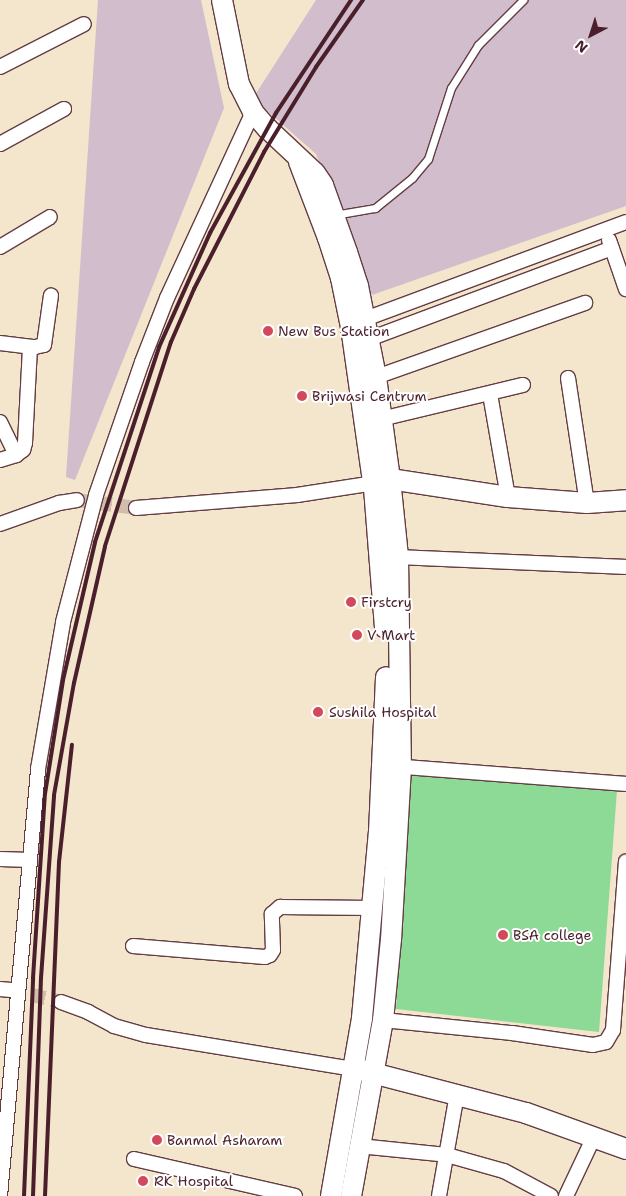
<!DOCTYPE html>
<html>
<head>
<meta charset="utf-8">
<style>
  body { margin:0 }
  #map { position:relative; width:626px; height:1196px; overflow:hidden; background:#f4e5cd; font-family:"Shantell Sans",sans-serif }
  div>[style] { position:absolute }
  .industrial>* { inset:0; background:#d1bdcb }
  .green>* { inset:0; background:#8dd996 }
  .street-tunnel>* { height:14px; margin-top:-7px; transform-origin:0; background:repeating-linear-gradient(90deg,#d2bdad 0 14px,transparent 0 21px) }
  .roads { filter:drop-shadow(1px 0 #643d43) drop-shadow(-1px 0 #643d43) drop-shadow(0 1px #643d43) drop-shadow(0 -1px #643d43) }
  .lane>* { height:7px; margin:-3.5px; padding:0 3.5px; transform-origin:3.5px; border-radius:3.5px; background:#fff }
  .street>* { height:14px; margin:-7px; padding:0 7px; transform-origin:7px; border-radius:7px; background:#fff }
  .secondary>* { height:20px; margin:-10px; padding:0 10px; transform-origin:10px; border-radius:10px; background:#fff }
  .rail>* { height:4px; margin:-2px; padding:0 2px; transform-origin:2px; border-radius:2px; background:#4a1f2b }
  .dots>* { width:14px; height:14px; translate:-50% -50%; box-sizing:border-box; border:2px solid #fff; border-radius:50% }
  span { translate:-50% -50%; white-space:nowrap; text-align:center; line-height:1.15; -webkit-text-stroke:4px #fff; paint-order:stroke }
  .poi-label { font-size:14px; color:#4a1f2b }
  .left { translate:0 -50%; text-align:left }
  .north { position:absolute; left:566px; top:10px; width:50px; height:50px; -webkit-text-stroke:4px #fff; paint-order:stroke; rotate:220deg; font-size:14px; font-weight:700; line-height:20px; text-align:center; color:#4a1f2b }
  .north::after { content:''; display:block; margin:auto; width:18px; height:22px; background:#4a1f2b; clip-path:polygon(50% 0,100% 100%,50% 72%,0 100%) }
</style>
</head>
<body>
<div id="map">
  <div class="industrial">
    <i style="clip-path:polygon(98px 0,201px 0,224px 108px,75px 480px,66px 477px)"></i>
    <i style="clip-path:polygon(316px 0,626px 0,626px 206px,372px 295px,316px 154px,253px 98px)"></i>
  </div>
  <div class="green">
    <i style="clip-path:polygon(409px 774px,617px 790px,599px 1032px,396px 1009px)"></i>
  </div>
  <div class="street-tunnel">
    <i style="left:77px;top:500px;width:60px;rotate:7.7deg"></i>
    <i style="left:11px;top:990px;width:51px;rotate:13.5deg"></i>
  </div>
  <div class="roads">
    <div class="lane">
      <i style="left:334px;top:215px;width:42px;rotate:-9.7deg"></i>
      <i style="left:375px;top:208px;width:48px;rotate:-39deg"></i>
      <i style="left:412px;top:178px;width:25px;rotate:-50deg"></i>
      <i style="left:428px;top:159px;width:75px;rotate:-72.1deg"></i>
      <i style="left:451px;top:88px;width:51px;rotate:-57.9deg"></i>
      <i style="left:478px;top:45px;width:64px;rotate:-45deg"></i>
    </div>
    <div class="street">
      <i style="left:0;top:67px;width:94px;rotate:-27.1deg"></i>
      <i style="left:0;top:144px;width:73px;rotate:-28.7deg"></i>
      <i style="left:609px;top:240px;width:52px;rotate:70.9deg"></i>
      <i style="left:0;top:247px;width:58px;rotate:-31deg"></i>
      <i style="left:357px;top:322px;width:287px;rotate:-20.4deg"></i>
      <i style="left:369px;top:339px;width:259px;rotate:-20.5deg"></i>
      <i style="left:0;top:343px;width:35px;rotate:7deg"></i>
      <i style="left:35px;top:347px;width:9px;rotate:-13deg"></i>
      <i style="left:44px;top:345px;width:50px;rotate:-82deg"></i>
      <i style="left:376px;top:377px;width:222px;rotate:-19.5deg"></i>
      <i style="left:568px;top:378px;width:126px;rotate:81.4deg"></i>
      <i style="left:490px;top:394px;width:105px;rotate:80.1deg"></i>
      <i style="left:381px;top:419px;width:146px;rotate:-13.5deg"></i>
      <i style="left:0;top:422px;width:37px;rotate:64deg"></i>
      <i style="left:0;top:460px;width:17px;rotate:-17deg"></i>
      <i style="left:16px;top:455px;width:9px;rotate:-36deg"></i>
      <i style="left:23px;top:450px;width:7px;rotate:-74deg"></i>
      <i style="left:25px;top:443px;width:96px;rotate:-87deg"></i>
      <i style="left:136px;top:508px;width:162px;rotate:-4.6deg"></i>
      <i style="left:297px;top:495px;width:85px;rotate:-8.8deg"></i>
      <i style="left:0;top:524px;width:63px;rotate:-19.6deg"></i>
      <i style="left:59px;top:503px;width:18px;rotate:-9deg"></i>
      <i style="left:398px;top:557px;width:228px;rotate:2.5deg"></i>
      <i style="left:392px;top:766px;width:235px;rotate:4.4deg"></i>
      <i style="left:0;top:859px;width:30px;rotate:2deg"></i>
      <i style="left:133px;top:946px;width:132px;rotate:4.8deg"></i>
      <i style="left:265px;top:957px;width:5px;rotate:-22deg"></i>
      <i style="left:270px;top:955px;width:6px;rotate:-59deg"></i>
      <i style="left:273px;top:950px;width:36px;rotate:-92deg"></i>
      <i style="left:272px;top:914px;width:11px;rotate:-41deg"></i>
      <i style="left:280px;top:907px;width:92px;rotate:0.6deg"></i>
      <i style="left:0;top:989px;width:11px;rotate:5deg"></i>
      <i style="left:61px;top:1002px;width:29px;rotate:20deg"></i>
      <i style="left:88px;top:1012px;width:30px;rotate:28deg"></i>
      <i style="left:114px;top:1026px;width:33px;rotate:16deg"></i>
      <i style="left:146px;top:1035px;width:211px;rotate:9.3deg"></i>
      <i style="left:383px;top:1020px;width:130px;rotate:5.8deg"></i>
      <i style="left:512px;top:1033px;width:82px;rotate:8.4deg"></i>
      <i style="left:593px;top:1045px;width:13px;rotate:-13deg"></i>
      <i style="left:606px;top:1042px;width:14px;rotate:-60deg"></i>
      <i style="left:613px;top:1030px;width:169px;rotate:-85.6deg"></i>
      <i style="left:359px;top:1146px;width:88px;rotate:5.8deg"></i>
      <i style="left:447px;top:1155px;width:59px;rotate:15.7deg"></i>
      <i style="left:504px;top:1171px;width:53px;rotate:28deg"></i>
      <i style="left:134px;top:1159px;width:165px;rotate:12.9deg"></i>
      <i style="left:0;top:1196px;width:429px;rotate:-84.9deg"></i>
      <i style="left:38px;top:769px;width:149px;rotate:-80.3deg"></i>
      <i style="left:63px;top:622px;width:131px;rotate:-75.4deg"></i>
      <i style="left:96px;top:495px;width:141px;rotate:-70.9deg"></i>
      <i style="left:142px;top:362px;width:69px;rotate:-68.7deg"></i>
      <i style="left:167px;top:298px;width:205px;rotate:-65.2deg"></i>
      <i style="left:439px;top:1196px;width:104px;rotate:-80deg"></i>
      <i style="left:566px;top:1196px;width:63px;rotate:-64.7deg"></i>
    </div>
    <div class="secondary">
      <i style="left:222px;top:0;width:86px;rotate:78.6deg"></i>
      <i style="left:239px;top:84px;width:31px;rotate:63deg"></i>
      <i style="left:253px;top:112px;width:23px;rotate:49deg"></i>
      <i style="left:268px;top:129px;width:64px;rotate:43.1deg"></i>
      <i style="left:315px;top:173px;width:14px;rotate:56deg"></i>
      <i style="left:323px;top:185px;width:71px;rotate:70.3deg"></i>
      <i style="left:347px;top:252px;width:36px;rotate:72deg"></i>
      <i style="left:358px;top:286px;width:93px;rotate:78.8deg"></i>
      <i style="left:376px;top:377px;width:103px;rotate:82.2deg"></i>
      <i style="left:390px;top:479px;width:78px;rotate:84.1deg"></i>
      <i style="left:398px;top:557px;width:210px;rotate:89.2deg"></i>
      <i style="left:401px;top:767px;width:172px;rotate:93.3deg"></i>
      <i style="left:391px;top:939px;width:81px;rotate:95.6deg"></i>
      <i style="left:383px;top:1020px;width:179px;rotate:100.3deg"></i>
      <i style="left:299px;top:162px;width:81px;rotate:69.1deg"></i>
      <i style="left:328px;top:238px;width:42px;rotate:72deg"></i>
      <i style="left:341px;top:278px;width:50px;rotate:78.5deg"></i>
      <i style="left:351px;top:327px;width:163px;rotate:81.9deg"></i>
      <i style="left:374px;top:488px;width:140px;rotate:85.5deg"></i>
      <i style="left:390px;top:479px;width:119px;rotate:8.7deg"></i>
      <i style="left:508px;top:497px;width:79px;rotate:4.3deg"></i>
      <i style="left:587px;top:503px;width:39px;rotate:-4deg"></i>
      <i style="left:361px;top:1070px;width:171px;rotate:14.6deg"></i>
      <i style="left:526px;top:1113px;width:106px;rotate:19.8deg"></i>
      <i style="left:331px;top:1196px;width:181px;rotate:-80.1deg"></i>
      <i style="left:362px;top:1018px;width:187px;rotate:-84.8deg"></i>
      <i style="left:379px;top:832px;width:155px;rotate:-87.4deg"></i>
    </div>
  </div>
  <div class="rail">
    <i style="left:24px;top:1196px;width:218px;rotate:-87.6deg"></i>
    <i style="left:33px;top:978px;width:184px;rotate:-86.3deg"></i>
    <i style="left:45px;top:794px;width:115px;rotate:-81deg"></i>
    <i style="left:63px;top:680px;width:142px;rotate:-76.9deg"></i>
    <i style="left:95px;top:542px;width:205px;rotate:-71.8deg"></i>
    <i style="left:159px;top:347px;width:125px;rotate:-65.9deg"></i>
    <i style="left:210px;top:233px;width:137px;rotate:-61.2deg"></i>
    <i style="left:276px;top:113px;width:136px;rotate:-56.4deg"></i>
    <i style="left:33px;top:1196px;width:218px;rotate:-87.9deg"></i>
    <i style="left:41px;top:978px;width:183px;rotate:-85.9deg"></i>
    <i style="left:54px;top:795px;width:114px;rotate:-79.9deg"></i>
    <i style="left:74px;top:683px;width:140px;rotate:-77.2deg"></i>
    <i style="left:105px;top:546px;width:214px;rotate:-72.1deg"></i>
    <i style="left:171px;top:342px;width:58px;rotate:-66.5deg"></i>
    <i style="left:194px;top:289px;width:154px;rotate:-62.9deg"></i>
    <i style="left:264px;top:152px;width:100px;rotate:-58.5deg"></i>
    <i style="left:316px;top:67px;width:82px;rotate:-55deg"></i>
    <i style="left:45px;top:1196px;width:334px;rotate:-87.6deg"></i>
    <i style="left:59px;top:862px;width:118px;rotate:-83.7deg"></i>
  </div>
  <div class="dots">
    <i style="left:268px;top:331px;background:#d1495b"></i>
    <i style="left:302px;top:396px;background:#d1495b"></i>
    <i style="left:351px;top:602px;background:#d1495b"></i>
    <i style="left:357px;top:635px;background:#d1495b"></i>
    <i style="left:318px;top:712px;background:#d1495b"></i>
    <i style="left:503px;top:935px;background:#d1495b"></i>
    <i style="left:157px;top:1140px;background:#d1495b"></i>
    <i style="left:143px;top:1181px;background:#d1495b"></i>
  </div>
  <div class="poi-label">
    <span class="left" style="left:278px;top:331px">New Bus Station</span>
    <span class="left" style="left:312px;top:396px">Brijwasi Centrum</span>
    <span class="left" style="left:361px;top:602px">Firstcry</span>
    <span class="left" style="left:367px;top:635px">V Mart</span>
    <span class="left" style="left:329px;top:712px">Sushila Hospital</span>
    <span class="left" style="left:513px;top:935px">BSA college</span>
    <span class="left" style="left:167px;top:1140px">Banmal Asharam</span>
    <span class="left" style="left:154px;top:1181px">RK Hospital</span>
  </div>
  <div class="north">N</div>
</div>
</body>
</html>
